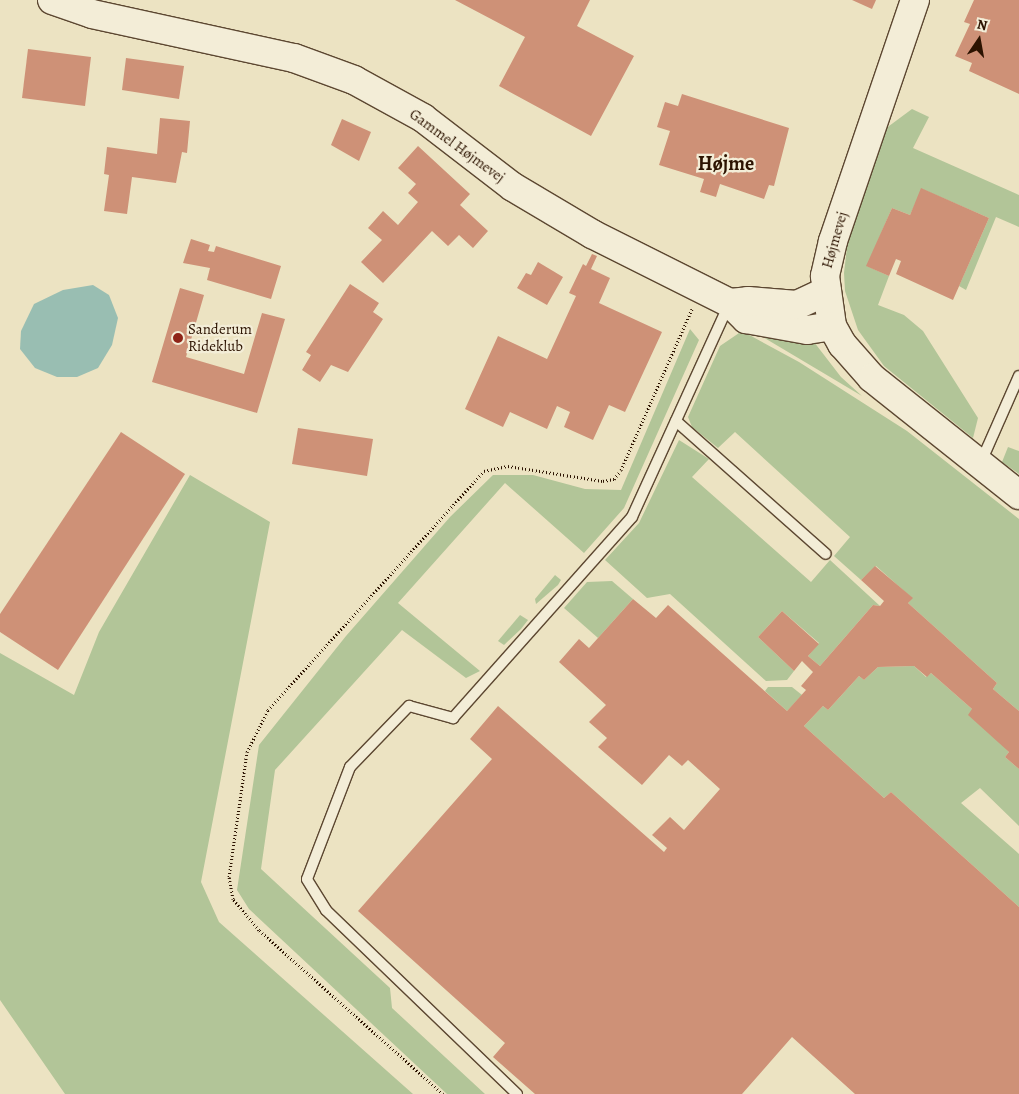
<!DOCTYPE html>
<html>
<head>
<meta charset="utf-8">
<style>
  body { margin:0 }
  #map { position:relative; width:1019px; height:1094px; overflow:hidden; background:#ece3c2; font-family:Alegreya,serif }
  div>[style] { position:absolute }
  .green>* { inset:0; background:#b2c598 }
  .water>* { inset:0; background:#99beb2 }
  .building>* { inset:0; background:#ce9177 }
  .path>* { height:3px; margin-top:-1.5px; transform-origin:0; background:repeating-linear-gradient(90deg,#2c1301 0 1px,transparent 0 3.5px) }
  .roads { filter:drop-shadow(1px 0 #5c4731) drop-shadow(-1px 0 #5c4731) drop-shadow(0 1px #5c4731) drop-shadow(0 -1px #5c4731) }
  .lane>* { height:10px; margin:-5px; padding:0 5px; transform-origin:5px; border-radius:5px; background:#f3edd7 }
  .secondary>* { height:28px; margin:-14px; padding:0 14px; transform-origin:14px; border-radius:14px; background:#f3edd7 }
  .dots>* { width:14px; height:14px; translate:-50% -50%; box-sizing:border-box; border:2px solid #f3edd7; border-radius:50% }
  span { translate:-50% -50%; white-space:nowrap; text-align:center; line-height:1.15; -webkit-text-stroke:4.5px #f3edd7; paint-order:stroke }
  .street-label { font-size:15px; color:#2c1301 }
  .poi-label { font-size:15px; color:#2c1301 }
  .left { translate:0 -50%; text-align:left }
  .district-label { font-size:20px; color:#2c1301; font-weight:700 }
  .north { position:absolute; left:954px; top:15px; width:50px; height:50px; -webkit-text-stroke:4px #f3edd7; paint-order:stroke; rotate:12deg; font-size:14px; font-weight:700; line-height:20px; text-align:center; color:#2c1301 }
  .north::after { content:''; display:block; margin:auto; width:18px; height:22px; background:#2c1301; clip-path:polygon(50% 0,100% 100%,50% 72%,0 100%) }
</style>
</head>
<body>
<div id="map">
  <div class="green">
    <i style="clip-path:polygon(912px 109px,929px 117px,913px 148px,1019px 195px,1019px 227px,996px 217px,966px 290px,959px 286px,989px 218px,922px 189px,910px 215px,892px 208px,867px 266px,889px 276px,878px 305px,904px 315px,923px 331px,978px 418px,973px 438px,884px 366px,858px 330px,845px 291px,844px 273px,849px 230px,885px 129px)"></i>
    <i style="clip-path:polygon(690px 329px,699px 340px,624px 508px,584px 553px,505px 483px,398px 603px,480px 671px,466px 678px,402px 630px,275px 770px,261px 869px,390px 988px,392px 1008px,485px 1094px,447px 1094px,249px 909px,237px 890px,259px 745px,346px 636px,450px 517px,493px 475px,533px 475px,585px 489px,621px 490px)"></i>
    <i style="clip-path:polygon(751px 330px,814px 342px,841px 377px,862px 396px)"></i>
    <i style="clip-path:polygon(742px 331px,799px 362px,907px 431px,1019px 519px,1019px 711px,993px 689px,997px 683px,908px 603px,912px 598px,876px 566px,861px 580px,834px 556px,850px 537px,735px 432px,718px 448px,692px 427px,688px 417px,720px 346px)"></i>
    <i style="clip-path:polygon(679px 440px,709px 459px,692px 477px,811px 582px,830px 560px,880px 606px,873px 605px,820px 666px,808px 656px,819px 643px,782px 611px,758px 637px,794px 671px,787px 680px,766px 681px,670px 594px,647px 598px,605px 560px,639px 523px)"></i>
    <i style="clip-path:polygon(1008px 447px,1019px 451px,1019px 474px,1002px 462px)"></i>
    <i style="clip-path:polygon(190px 475px,270px 522px,201px 882px,219px 922px,413px 1094px,65px 1094px,0 1000px,0 653px,74px 695px,99px 632px)"></i>
    <i style="clip-path:polygon(555px 575px,561px 580px,558px 585px,536px 604px,535px 599px)"></i>
    <i style="clip-path:polygon(612px 581px,633px 599px,598px 638px,564px 608px,587px 582px)"></i>
    <i style="clip-path:polygon(520px 615px,528px 620px,521px 629px,504px 645px,498px 641px)"></i>
    <i style="clip-path:polygon(914px 666px,926px 677px,931px 673px,972px 709px,1009px 752px,1005px 757px,1019px 769px,1019px 826px,980px 788px,961px 803px,1019px 854px,1019px 907px,891px 792px,884px 798px,804px 726px,823px 706px,828px 710px,859px 676px,864px 680px,878px 667px)"></i>
    <i style="clip-path:polygon(768px 687px,792px 687px,802px 695px,787px 711px,765px 691px)"></i>
  </div>
  <div class="water">
    <i style="clip-path:polygon(93px 285px,109px 295px,118px 318px,112px 345px,98px 368px,77px 377px,57px 377px,35px 368px,20px 349px,21px 331px,34px 304px,63px 290px)"></i>
  </div>
  <div class="building">
    <i style="clip-path:polygon(455px 0,590px 0,577px 26px,634px 56px,591px 136px,499px 86px,525px 37px)"></i>
    <i style="clip-path:polygon(852px 0,876px 0,872px 9px)"></i>
    <i style="clip-path:polygon(974px 0,1019px 0,1019px 94px,969px 71px,972px 63px,955px 56px,970px 24px,964px 22px)"></i>
    <i style="clip-path:polygon(28px 49px,91px 57px,85px 106px,22px 98px)"></i>
    <i style="clip-path:polygon(126px 58px,184px 66px,179px 99px,122px 90px)"></i>
    <i style="clip-path:polygon(682px 94px,789px 128px,774px 186px,769px 185px,764px 199px,720px 184px,716px 197px,700px 192px,704px 179px,659px 165px,670px 131px,657px 127px,665px 102px,678px 106px)"></i>
    <i style="clip-path:polygon(160px 118px,190px 121px,187px 153px,182px 152px,176px 183px,132px 177px,127px 214px,104px 211px,109px 175px,104px 174px,107px 147px,157px 154px)"></i>
    <i style="clip-path:polygon(342px 119px,371px 132px,359px 161px,331px 145px)"></i>
    <i style="clip-path:polygon(418px 146px,470px 194px,460px 205px,488px 231px,473px 248px,459px 235px,448px 246px,432px 231px,383px 283px,361px 262px,382px 240px,368px 228px,383px 211px,398px 225px,418px 202px,408px 193px,416px 184px,398px 168px)"></i>
    <i style="clip-path:polygon(921px 188px,989px 218px,953px 300px,896px 274px,901px 261px,896px 259px,889px 276px,866px 266px,892px 208px,910px 215px)"></i>
    <i style="clip-path:polygon(191px 239px,210px 245px,208px 251px,214px 252px,216px 246px,281px 266px,271px 299px,207px 280px,210px 268px,183px 263px)"></i>
    <i style="clip-path:polygon(592px 254px,597px 256px,591px 269px,610px 278px,599px 303px,662px 332px,625px 412px,609px 405px,593px 440px,564px 427px,570px 412px,557px 406px,547px 429px,510px 412px,503px 427px,465px 409px,498px 336px,547px 359px,576px 296px,569px 293px,583px 264px,586px 266px)"></i>
    <i style="clip-path:polygon(538px 262px,563px 277px,547px 305px,517px 288px,526px 273px,531px 275px)"></i>
    <i style="clip-path:polygon(350px 284px,379px 303px,373px 312px,383px 319px,348px 372px,331px 365px,320px 382px,302px 370px,311px 355px,306px 352px)"></i>
    <i style="clip-path:polygon(180px 288px,204px 295px,186px 357px,244px 374px,262px 313px,285px 319px,257px 413px,152px 382px)"></i>
    <i style="clip-path:polygon(298px 428px,373px 439px,367px 476px,292px 464px)"></i>
    <i style="clip-path:polygon(121px 432px,185px 474px,58px 670px,0 632px,0 614px)"></i>
    <i style="clip-path:polygon(875px 566px,913px 598px,908px 603px,997px 683px,993px 689px,1019px 711px,1019px 769px,1005px 757px,1009px 752px,968px 715px,972px 709px,931px 673px,927px 677px,914px 666px,878px 667px,864px 680px,859px 676px,828px 710px,823px 706px,804px 726px,884px 798px,891px 792px,1019px 907px,1019px 1094px,855px 1094px,792px 1037px,742px 1094px,535px 1094px,493px 1057px,505px 1043px,358px 911px,492px 759px,470px 739px,498px 706px,664px 852px,667px 848px,652px 835px,670px 817px,684px 830px,720px 789px,688px 760px,682px 766px,669px 755px,642px 785px,598px 747px,607px 738px,589px 722px,606px 705px,559px 662px,579px 639px,589px 648px,633px 599px,656px 618px,668px 605px,787px 711px,806px 690px,801px 686px,813px 672px,802px 661px,794px 671px,758px 637px,782px 611px,819px 644px,808px 656px,820px 666px,873px 605px,880px 606px,884px 601px,861px 580px)"></i>
  </div>
  <div class="path">
    <i style="left:443px;top:1094px;width:246px;rotate:-138.3deg"></i>
    <i style="left:259px;top:930px;width:40px;rotate:-130deg"></i>
    <i style="left:233px;top:899px;width:22px;rotate:-100deg"></i>
    <i style="left:229px;top:877px;width:126px;rotate:-81.8deg"></i>
    <i style="left:247px;top:752px;width:47px;rotate:-63.4deg"></i>
    <i style="left:268px;top:710px;width:322px;rotate:-47.9deg"></i>
    <i style="left:484px;top:471px;width:25px;rotate:-12deg"></i>
    <i style="left:508px;top:466px;width:96px;rotate:9deg"></i>
    <i style="left:603px;top:481px;width:11px;rotate:-10deg"></i>
    <i style="left:614px;top:479px;width:11px;rotate:-52deg"></i>
    <i style="left:621px;top:470px;width:176px;rotate:-66.2deg"></i>
  </div>
  <div class="roads">
    <div class="lane">
      <i style="left:676px;top:421px;width:200px;rotate:41.6deg"></i>
      <i style="left:981px;top:462px;width:94px;rotate:-66.2deg"></i>
      <i style="left:517px;top:1094px;width:265px;rotate:-136.1deg"></i>
      <i style="left:326px;top:910px;width:36px;rotate:-122deg"></i>
      <i style="left:307px;top:879px;width:120px;rotate:-69deg"></i>
      <i style="left:350px;top:767px;width:85px;rotate:-46deg"></i>
      <i style="left:409px;top:706px;width:46px;rotate:15.3deg"></i>
      <i style="left:453px;top:718px;width:269px;rotate:-48.3deg"></i>
      <i style="left:632px;top:517px;width:234px;rotate:-65.5deg"></i>
    </div>
    <div class="secondary">
      <i style="left:52px;top:0;width:42px;rotate:19.3deg"></i>
      <i style="left:92px;top:14px;width:207px;rotate:12.3deg"></i>
      <i style="left:294px;top:58px;width:64px;rotate:20.1deg"></i>
      <i style="left:354px;top:80px;width:79px;rotate:28.8deg"></i>
      <i style="left:423px;top:118px;width:113px;rotate:37.5deg"></i>
      <i style="left:513px;top:187px;width:92px;rotate:30.7deg"></i>
      <i style="left:592px;top:234px;width:154px;rotate:26.6deg"></i>
      <i style="left:730px;top:303px;width:23px;rotate:45deg"></i>
      <i style="left:746px;top:319px;width:62px;rotate:10.2deg"></i>
      <i style="left:807px;top:330px;width:25px;rotate:-9deg"></i>
      <i style="left:915px;top:0;width:255px;rotate:108.8deg"></i>
      <i style="left:833px;top:241px;width:36px;rotate:103deg"></i>
      <i style="left:825px;top:276px;width:50px;rotate:82deg"></i>
      <i style="left:832px;top:326px;width:21px;rotate:61deg"></i>
      <i style="left:842px;top:344px;width:45px;rotate:48.6deg"></i>
      <i style="left:872px;top:378px;width:188px;rotate:38.5deg"></i>
      <i style="left:730px;top:303px;width:18px;rotate:-6deg"></i>
      <i style="left:748px;top:301px;width:49px;rotate:4.7deg"></i>
      <i style="left:797px;top:305px;width:33px;rotate:-25deg"></i>
    </div>
  </div>
  <div class="dots">
    <i style="left:178px;top:338px;background:#8f2418"></i>
  </div>
  <div class="street-label">
    <span style="left:457px;top:146px;rotate:36deg">Gammel Højmevej</span>
    <span style="left:835px;top:240px;rotate:-74deg">Højmevej</span>
  </div>
  <div class="poi-label">
    <span class="left" style="left:188px;top:338px">Sanderum<br>Rideklub</span>
  </div>
  <div class="district-label">
    <span style="left:726px;top:163px">Højme</span>
  </div>
  <div class="north">N</div>
</div>
</body>
</html>
